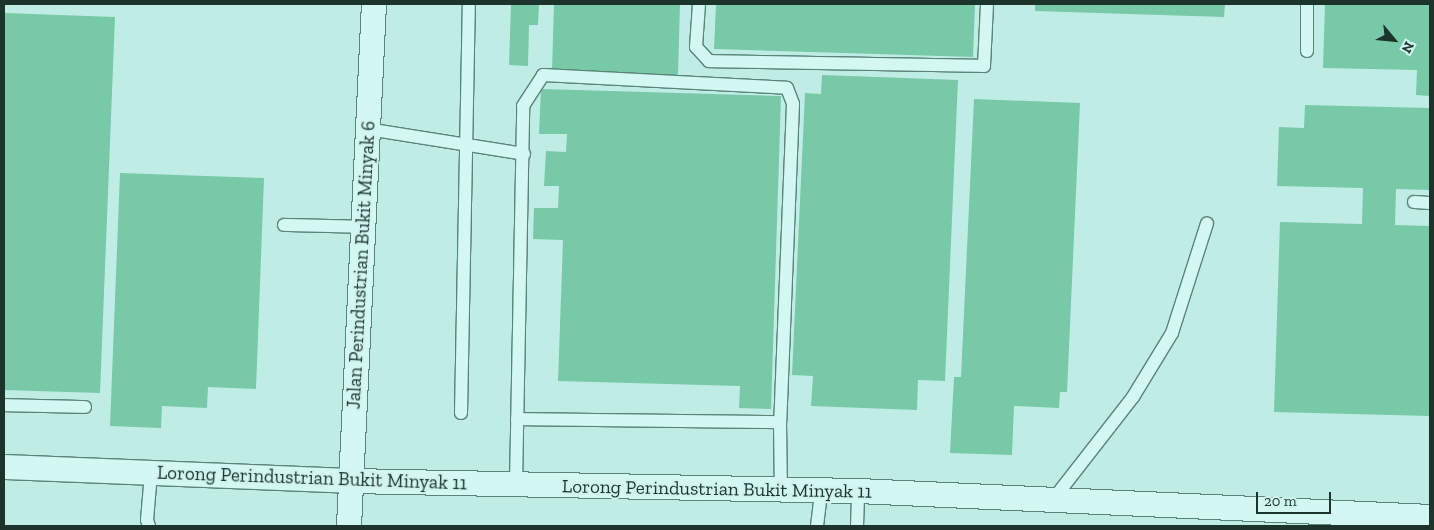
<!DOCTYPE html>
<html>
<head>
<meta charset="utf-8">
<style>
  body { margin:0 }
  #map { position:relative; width:1434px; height:530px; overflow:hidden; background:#c0ece6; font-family:"Zilla Slab",serif }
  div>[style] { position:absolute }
  .building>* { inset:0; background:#77c9a7 }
  .roads { filter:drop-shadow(1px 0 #598477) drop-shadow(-1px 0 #598477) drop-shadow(0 1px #598477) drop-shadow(0 -1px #598477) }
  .lane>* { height:12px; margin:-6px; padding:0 6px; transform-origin:6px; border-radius:6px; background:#d3f7f2 }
  .street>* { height:24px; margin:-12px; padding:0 12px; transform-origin:12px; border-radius:12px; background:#d3f7f2 }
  span { translate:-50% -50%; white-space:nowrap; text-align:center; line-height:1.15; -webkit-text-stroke:4px #cff4ef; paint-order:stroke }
  .street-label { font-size:19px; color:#1d342c }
  .frame { position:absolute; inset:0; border:5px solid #1d342c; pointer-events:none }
  .north { position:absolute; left:1369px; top:15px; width:50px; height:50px; -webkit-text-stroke:4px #cff4ef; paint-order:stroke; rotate:118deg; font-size:14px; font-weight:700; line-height:20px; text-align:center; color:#1d342c }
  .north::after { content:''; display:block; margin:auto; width:18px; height:22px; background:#1d342c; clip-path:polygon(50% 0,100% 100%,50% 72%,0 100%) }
  .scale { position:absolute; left:1256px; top:492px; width:75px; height:22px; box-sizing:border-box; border:2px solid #1d342c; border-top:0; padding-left:6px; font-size:15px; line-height:18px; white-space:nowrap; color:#1d342c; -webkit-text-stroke:4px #cff4ef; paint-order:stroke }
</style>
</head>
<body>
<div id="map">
  <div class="building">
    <i style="clip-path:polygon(511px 4px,539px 4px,538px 25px,529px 25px,528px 66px,509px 65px)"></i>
    <i style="clip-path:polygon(554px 4px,680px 4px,678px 75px,552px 72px)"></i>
    <i style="clip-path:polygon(716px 4px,975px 4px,973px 57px,714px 49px)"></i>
    <i style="clip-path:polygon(1035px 4px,1225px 4px,1224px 17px,1035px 11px)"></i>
    <i style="clip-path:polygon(1325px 4px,1430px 4px,1430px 96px,1416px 95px,1417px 70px,1323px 68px)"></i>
    <i style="clip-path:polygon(4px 13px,115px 17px,100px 393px,4px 390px)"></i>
    <i style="clip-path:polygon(822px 75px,958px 80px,945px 381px,918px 380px,917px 410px,811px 406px,813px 376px,792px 375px,805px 93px,821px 94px)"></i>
    <i style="clip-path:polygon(541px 89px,781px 96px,771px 409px,739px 408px,740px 386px,558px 381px,563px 240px,533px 239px,534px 208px,558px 208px,559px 186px,544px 186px,546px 151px,566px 152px,567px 134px,539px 134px)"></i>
    <i style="clip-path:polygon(974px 99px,1080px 103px,1067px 392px,1060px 392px,1059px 408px,1014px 406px,1012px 455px,950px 453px,954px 377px,961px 377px)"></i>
    <i style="clip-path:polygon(1305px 105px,1430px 108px,1430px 190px,1396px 189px,1395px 225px,1430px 226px,1430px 416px,1274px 412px,1280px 222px,1362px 224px,1363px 188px,1277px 186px,1279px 127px,1304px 128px)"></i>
    <i style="clip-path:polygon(120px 173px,264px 178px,256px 389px,208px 387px,207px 408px,162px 406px,161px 428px,110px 426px)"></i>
  </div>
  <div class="roads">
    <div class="lane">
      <i style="left:699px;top:4px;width:43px;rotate:94deg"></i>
      <i style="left:696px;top:47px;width:19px;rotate:47deg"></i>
      <i style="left:709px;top:61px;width:275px;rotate:1deg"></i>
      <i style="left:984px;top:66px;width:62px;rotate:-87.2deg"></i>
      <i style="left:1307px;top:4px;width:47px;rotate:90deg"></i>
      <i style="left:368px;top:129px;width:158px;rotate:9.1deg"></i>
      <i style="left:1414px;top:202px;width:16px;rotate:4deg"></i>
      <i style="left:284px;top:225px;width:80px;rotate:1.4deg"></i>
      <i style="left:4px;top:405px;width:81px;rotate:1.4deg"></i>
      <i style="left:461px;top:413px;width:409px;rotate:-88.9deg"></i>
      <i style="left:517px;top:419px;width:263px;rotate:0.7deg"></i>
      <i style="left:516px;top:484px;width:378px;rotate:-88.9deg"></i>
      <i style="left:523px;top:106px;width:37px;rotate:-57deg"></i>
      <i style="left:543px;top:75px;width:244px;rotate:3deg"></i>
      <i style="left:787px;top:88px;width:17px;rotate:69deg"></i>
      <i style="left:793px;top:104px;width:318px;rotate:92.3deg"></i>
      <i style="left:780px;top:422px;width:68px;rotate:89.2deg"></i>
      <i style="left:1052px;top:501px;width:132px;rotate:-52.1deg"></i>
      <i style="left:1133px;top:397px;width:75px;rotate:-58.6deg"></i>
      <i style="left:1172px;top:333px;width:115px;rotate:-72.3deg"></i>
      <i style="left:149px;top:526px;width:6px;rotate:-108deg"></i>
      <i style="left:147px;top:520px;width:47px;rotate:-85.1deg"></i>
      <i style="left:817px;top:526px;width:35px;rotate:-83deg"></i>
      <i style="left:857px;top:526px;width:35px;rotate:-88deg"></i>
    </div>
    <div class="street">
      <i style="left:4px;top:467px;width:346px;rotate:2.3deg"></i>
      <i style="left:350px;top:481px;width:508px;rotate:1.13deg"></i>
      <i style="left:858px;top:491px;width:573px;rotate:2.6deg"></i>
      <i style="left:349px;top:526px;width:523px;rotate:-87.26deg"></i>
    </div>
  </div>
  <div class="street-label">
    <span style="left:361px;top:265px;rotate:-87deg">Jalan Perindustrian Bukit Minyak 6</span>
    <span style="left:312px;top:478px;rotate:2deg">Lorong Perindustrian Bukit Minyak 11</span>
    <span style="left:717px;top:489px;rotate:1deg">Lorong Perindustrian Bukit Minyak 11</span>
  </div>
  <div class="frame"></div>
  <div class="north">N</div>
  <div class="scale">20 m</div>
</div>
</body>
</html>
